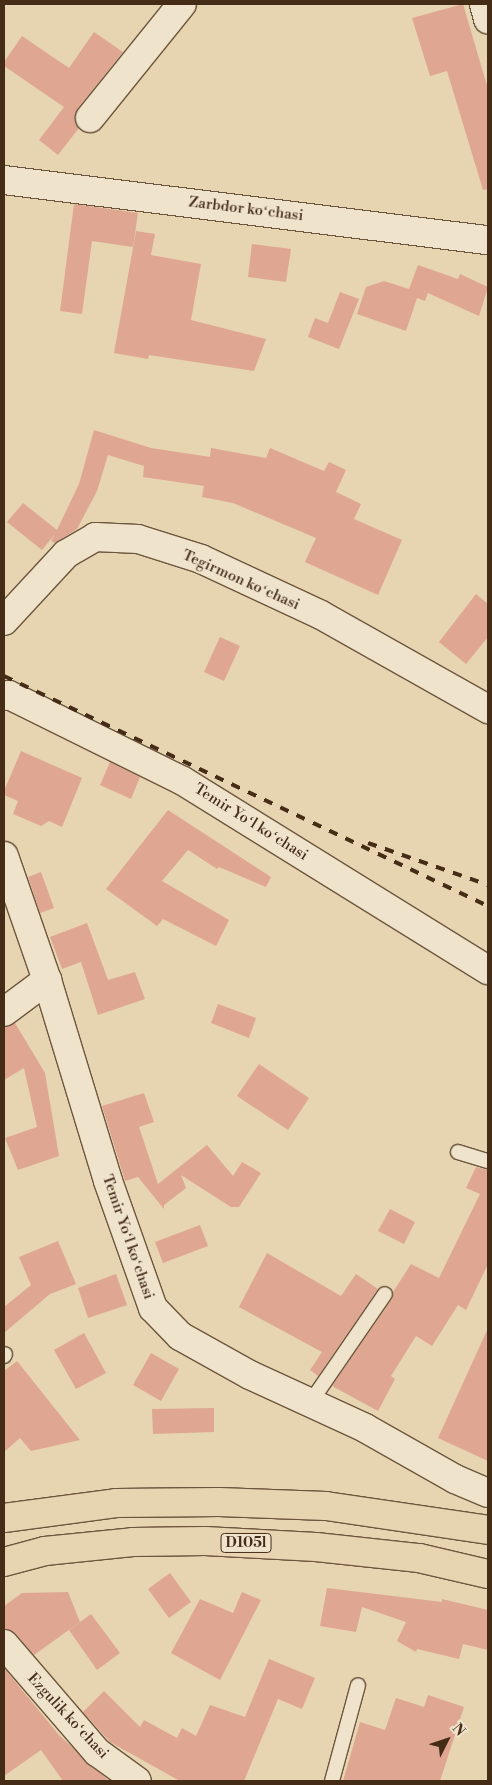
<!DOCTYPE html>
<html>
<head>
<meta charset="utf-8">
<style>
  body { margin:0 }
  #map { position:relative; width:492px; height:1785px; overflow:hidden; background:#e7d4b0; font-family:"Libre Bodoni",serif }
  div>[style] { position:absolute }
  .building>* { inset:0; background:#dfa792 }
  .roads { filter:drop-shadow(1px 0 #6d563d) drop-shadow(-1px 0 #6d563d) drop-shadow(0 1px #6d563d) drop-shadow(0 -1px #6d563d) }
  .service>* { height:14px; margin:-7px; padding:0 7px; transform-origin:7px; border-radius:7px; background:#efe3cc }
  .minor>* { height:28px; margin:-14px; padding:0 14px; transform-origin:14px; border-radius:14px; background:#efe3cc }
  .trunk>* { height:28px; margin:-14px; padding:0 14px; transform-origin:14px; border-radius:14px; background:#e7d4b0 }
  .rail>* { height:4px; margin-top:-2px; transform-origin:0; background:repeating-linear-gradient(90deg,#442c17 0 9px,transparent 0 18px) }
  span { translate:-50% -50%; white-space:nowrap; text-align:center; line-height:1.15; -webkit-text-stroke:4px #efe3cc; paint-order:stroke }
  .shield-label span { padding:1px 4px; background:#efe3cc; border:1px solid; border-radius:4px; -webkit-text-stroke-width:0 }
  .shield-label { font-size:14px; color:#442c17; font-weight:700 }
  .street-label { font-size:15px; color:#442c17 }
  .frame { position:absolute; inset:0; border:5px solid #442c17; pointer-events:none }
  .north { position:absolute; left:422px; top:1715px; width:50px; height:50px; -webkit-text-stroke:4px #efe3cc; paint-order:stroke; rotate:49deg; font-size:14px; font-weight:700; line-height:20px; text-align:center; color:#442c17 }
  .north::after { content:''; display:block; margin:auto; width:18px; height:22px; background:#442c17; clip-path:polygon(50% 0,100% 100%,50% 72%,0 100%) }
</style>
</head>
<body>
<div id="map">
  <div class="building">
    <i style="clip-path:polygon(463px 4px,488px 89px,488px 189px,483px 190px,447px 71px,430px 76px,412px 18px)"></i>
    <i style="clip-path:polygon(94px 32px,123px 52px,78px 108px,75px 116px,79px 128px,58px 155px,39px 140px,64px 107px,4px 66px,4px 62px,22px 36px,69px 68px)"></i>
    <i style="clip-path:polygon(74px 204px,138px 213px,133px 247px,92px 241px,82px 314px,60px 311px)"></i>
    <i style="clip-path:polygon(136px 231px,155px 234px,151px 255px,201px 264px,191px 320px,266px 339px,254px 371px,149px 355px,148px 359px,114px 353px)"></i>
    <i style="clip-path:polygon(252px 244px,291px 249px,286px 282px,248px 277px)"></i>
    <i style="clip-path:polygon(418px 265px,458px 279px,460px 274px,488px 287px,479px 316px,428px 293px,425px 301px,417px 298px,406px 331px,357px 314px,366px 287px,384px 281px,409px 289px)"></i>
    <i style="clip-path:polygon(340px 292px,359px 299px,339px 349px,308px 337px,315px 318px,328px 323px)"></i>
    <i style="clip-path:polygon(94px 430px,151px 448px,210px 457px,211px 448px,266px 458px,270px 448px,324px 471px,329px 462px,346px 470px,336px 492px,361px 504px,354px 519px,402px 540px,378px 595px,305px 562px,316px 538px,233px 503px,202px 497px,204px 486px,143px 477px,144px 466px,108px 455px,97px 491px,77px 529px,55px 543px,51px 541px,55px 534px,42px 550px,7px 522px,23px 503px,57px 530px,79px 484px)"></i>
    <i style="clip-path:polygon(476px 594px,488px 604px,488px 637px,466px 664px,439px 642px)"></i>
    <i style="clip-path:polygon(220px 637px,240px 646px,224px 681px,204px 672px)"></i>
    <i style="clip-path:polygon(21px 751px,82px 778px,62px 827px,49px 821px,41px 826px,13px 814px,18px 801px,4px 795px,4px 791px)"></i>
    <i style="clip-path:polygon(110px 762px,140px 777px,131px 799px,100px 785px)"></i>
    <i style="clip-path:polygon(168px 810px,271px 877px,266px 887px,219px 867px,217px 869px,188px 850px,162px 881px,229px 920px,216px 946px,163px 919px,157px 926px,106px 889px)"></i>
    <i style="clip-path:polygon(41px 872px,54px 908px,40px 913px,28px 877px)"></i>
    <i style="clip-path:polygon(87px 923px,108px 980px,135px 972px,145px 999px,98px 1015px,81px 962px,62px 969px,50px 937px)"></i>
    <i style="clip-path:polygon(218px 1004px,256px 1018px,249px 1038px,211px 1023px)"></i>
    <i style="clip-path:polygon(15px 1023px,45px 1073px,59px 1156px,18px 1170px,5px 1138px,37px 1127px,24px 1068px,4px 1080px,4px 1027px)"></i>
    <i style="clip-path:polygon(259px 1064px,309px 1098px,288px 1130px,237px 1096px)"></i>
    <i style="clip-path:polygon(144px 1093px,154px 1122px,139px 1127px,158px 1184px,207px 1145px,233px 1176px,242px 1162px,261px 1173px,239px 1207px,231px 1207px,181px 1175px,186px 1188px,164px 1205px,164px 1209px,138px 1177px,125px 1181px,102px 1106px)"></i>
    <i style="clip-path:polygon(476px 1167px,488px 1170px,488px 1264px,466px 1310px,458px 1305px,432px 1346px,416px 1336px,391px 1376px,395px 1379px,378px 1411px,332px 1386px,392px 1299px,393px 1292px,411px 1264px,439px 1278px,480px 1194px,466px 1188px)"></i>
    <i style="clip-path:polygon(390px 1209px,415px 1222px,404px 1244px,378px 1231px)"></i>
    <i style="clip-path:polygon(200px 1225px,208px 1246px,163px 1263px,155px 1242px)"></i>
    <i style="clip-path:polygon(58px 1241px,76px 1284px,50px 1294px,4px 1333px,4px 1307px,31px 1285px,19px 1257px)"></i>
    <i style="clip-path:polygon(267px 1253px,341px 1296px,356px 1274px,378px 1289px,318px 1376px,310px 1370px,322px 1352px,239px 1307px)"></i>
    <i style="clip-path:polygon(116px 1274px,127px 1305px,88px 1318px,78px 1288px)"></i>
    <i style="clip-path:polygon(488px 1328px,488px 1461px,438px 1438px)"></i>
    <i style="clip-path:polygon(84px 1333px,106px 1373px,76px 1389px,54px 1350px)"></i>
    <i style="clip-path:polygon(151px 1353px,179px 1369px,161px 1401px,133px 1385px)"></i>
    <i style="clip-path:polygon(17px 1361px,80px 1440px,31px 1451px,20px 1438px,4px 1452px,4px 1371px)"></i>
    <i style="clip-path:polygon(214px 1408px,214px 1432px,153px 1434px,152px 1409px)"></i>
    <i style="clip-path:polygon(170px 1573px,191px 1602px,169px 1618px,148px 1589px)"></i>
    <i style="clip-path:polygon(327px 1588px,442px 1602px,442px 1599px,488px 1610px,488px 1650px,463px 1644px,459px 1659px,417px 1649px,416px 1652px,397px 1641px,406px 1622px,362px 1607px,356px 1632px,320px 1626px)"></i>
    <i style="clip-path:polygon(68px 1592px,80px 1622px,34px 1655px,15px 1633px,4px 1629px,4px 1606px,22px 1593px)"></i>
    <i style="clip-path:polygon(242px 1592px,261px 1600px,220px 1680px,171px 1653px,200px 1599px,233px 1613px)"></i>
    <i style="clip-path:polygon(91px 1614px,120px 1653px,97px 1670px,69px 1630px)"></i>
    <i style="clip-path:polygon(269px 1659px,315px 1678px,302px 1709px,278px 1699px,244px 1781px,180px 1781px,110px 1742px,83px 1712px,104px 1691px,140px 1727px,144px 1720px,177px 1738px,182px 1728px,196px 1736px,210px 1705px,245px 1717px)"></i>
    <i style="clip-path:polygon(4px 1668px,59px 1735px,109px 1781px,63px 1781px,41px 1750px,4px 1776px)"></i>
    <i style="clip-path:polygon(428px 1695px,464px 1707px,440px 1781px,343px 1781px,360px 1722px,385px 1730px,396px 1698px,424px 1707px)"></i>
  </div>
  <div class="roads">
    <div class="service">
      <i style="left:458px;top:1152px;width:31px;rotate:17deg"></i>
      <i style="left:4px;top:1356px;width:2px;rotate:-63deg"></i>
      <i style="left:310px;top:1403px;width:132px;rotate:-55.5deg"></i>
      <i style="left:332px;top:1781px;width:99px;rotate:-74.8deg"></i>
    </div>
    <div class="minor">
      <i style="left:484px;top:4px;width:16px;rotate:75deg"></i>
      <i style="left:90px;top:118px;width:146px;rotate:-51.1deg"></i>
      <i style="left:4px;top:180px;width:488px;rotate:7.1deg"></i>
      <i style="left:4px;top:621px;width:91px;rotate:-47.2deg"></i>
      <i style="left:66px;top:554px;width:34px;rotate:-30deg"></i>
      <i style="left:95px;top:537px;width:43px;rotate:2.7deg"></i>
      <i style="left:138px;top:539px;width:66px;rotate:17.6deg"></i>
      <i style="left:201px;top:559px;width:132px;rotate:25deg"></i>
      <i style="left:321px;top:615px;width:192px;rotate:29.4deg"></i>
      <i style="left:4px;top:696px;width:5px;rotate:-11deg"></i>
      <i style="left:9px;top:695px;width:194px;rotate:26.3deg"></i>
      <i style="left:183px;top:781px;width:359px;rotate:31.8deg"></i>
      <i style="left:4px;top:856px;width:131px;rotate:70.9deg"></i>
      <i style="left:47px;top:980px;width:210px;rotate:73.1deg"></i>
      <i style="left:108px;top:1181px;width:135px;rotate:70.5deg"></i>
      <i style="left:153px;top:1308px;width:39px;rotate:46deg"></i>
      <i style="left:180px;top:1336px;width:80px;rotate:29.1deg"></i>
      <i style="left:250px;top:1375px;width:127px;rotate:24.7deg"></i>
      <i style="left:365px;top:1428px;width:103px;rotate:29.5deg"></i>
      <i style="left:455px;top:1479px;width:36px;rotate:23deg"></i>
      <i style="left:4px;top:1012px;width:54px;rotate:-36.7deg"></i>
      <i style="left:4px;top:1644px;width:143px;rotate:49.3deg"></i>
      <i style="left:97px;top:1752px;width:49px;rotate:35.9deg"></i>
    </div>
    <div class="trunk">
      <i style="left:4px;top:1518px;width:113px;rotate:-7.6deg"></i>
      <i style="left:116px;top:1503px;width:103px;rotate:-0.6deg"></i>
      <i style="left:219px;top:1502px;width:107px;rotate:2.1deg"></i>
      <i style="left:326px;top:1506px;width:164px;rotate:8.4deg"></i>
      <i style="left:4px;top:1562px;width:42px;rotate:-15deg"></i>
      <i style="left:45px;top:1551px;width:88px;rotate:-5.8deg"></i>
      <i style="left:133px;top:1542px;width:72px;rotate:-0.8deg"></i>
      <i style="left:205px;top:1541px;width:111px;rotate:3.1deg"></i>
      <i style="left:316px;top:1547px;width:104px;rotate:6.1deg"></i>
      <i style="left:419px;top:1558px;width:71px;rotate:13.1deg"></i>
    </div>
  </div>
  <div class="rail">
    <i style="left:4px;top:676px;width:536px;rotate:25.42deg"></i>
    <i style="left:368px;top:843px;width:127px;rotate:19.3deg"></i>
  </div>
  <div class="shield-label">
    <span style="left:246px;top:1543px">D105l</span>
  </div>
  <div class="street-label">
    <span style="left:246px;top:209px;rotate:7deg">Zarbdor koʻchasi</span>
    <span style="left:241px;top:580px;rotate:24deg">Tegirmon koʻchasi</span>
    <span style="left:251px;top:822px;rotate:32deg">Temir Yoʻl koʻchasi</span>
    <span style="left:128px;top:1237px;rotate:71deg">Temir Yoʻl koʻchasi</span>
    <span style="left:68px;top:1716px;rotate:47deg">Ezgulik koʻchasi</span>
  </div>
  <div class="frame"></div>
  <div class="north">N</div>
</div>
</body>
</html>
